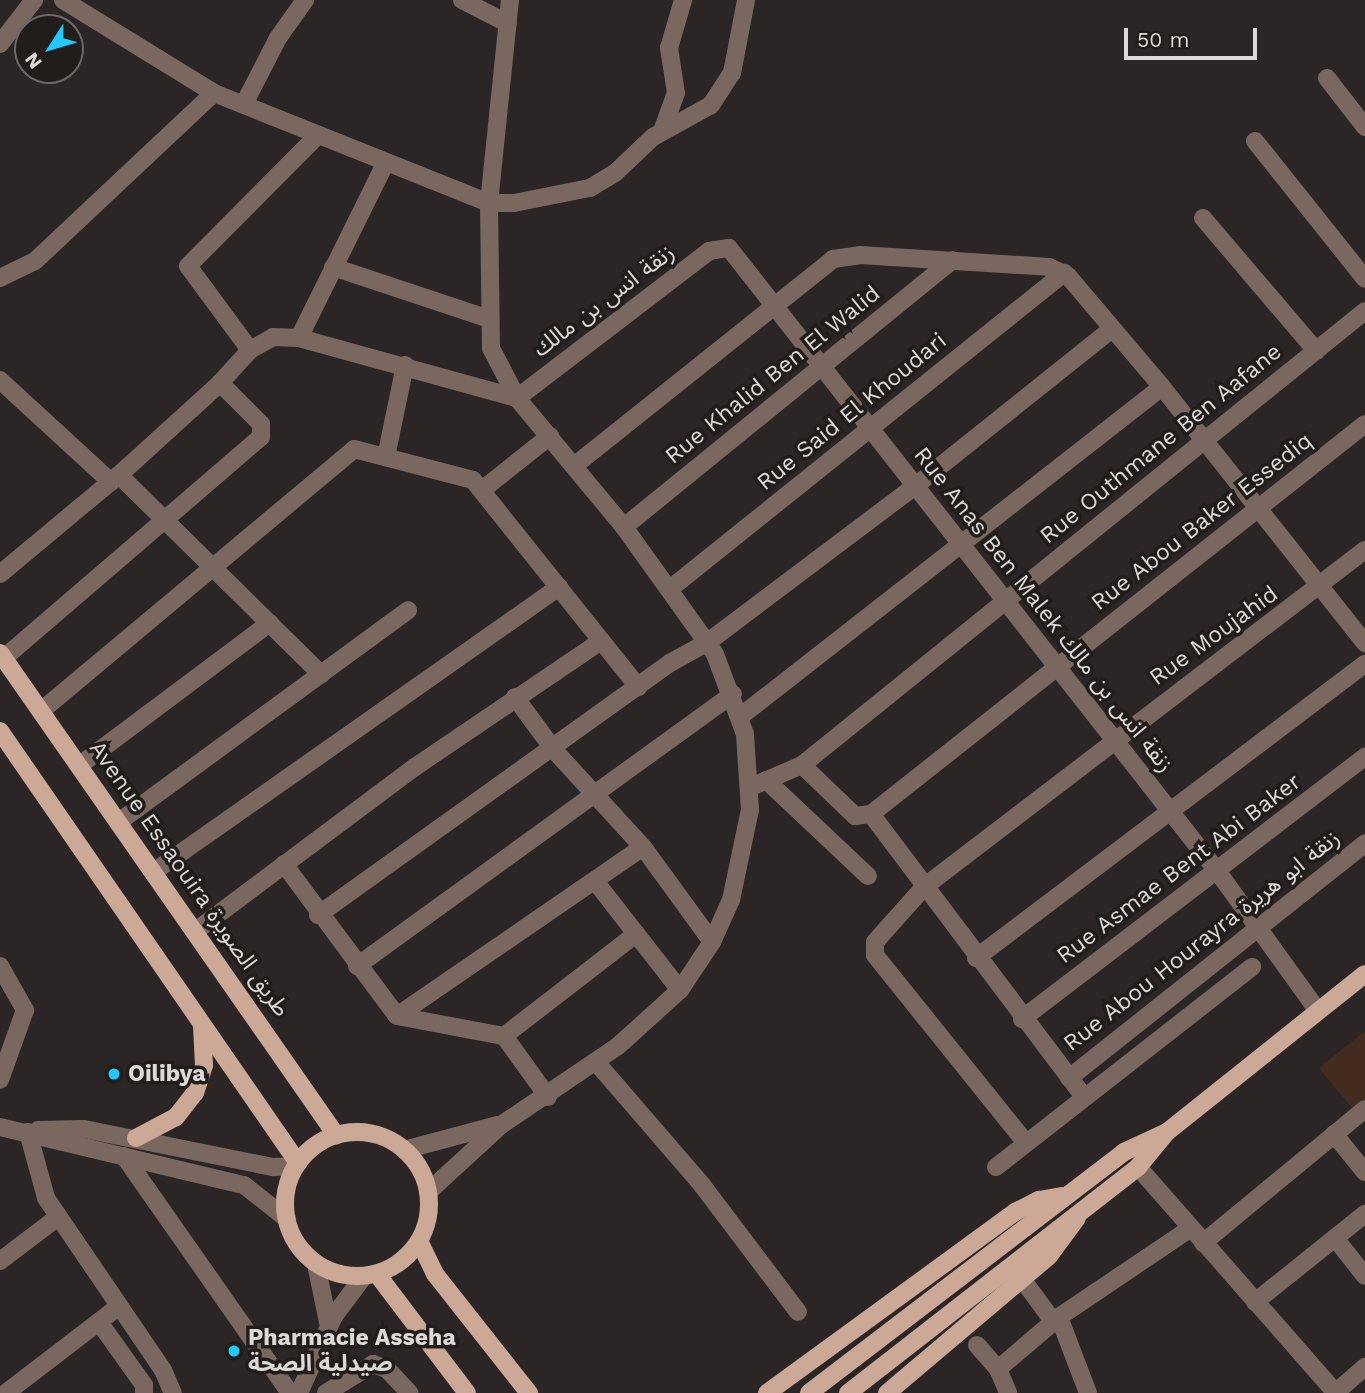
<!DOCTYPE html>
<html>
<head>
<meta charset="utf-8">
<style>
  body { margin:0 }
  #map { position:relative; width:1365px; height:1393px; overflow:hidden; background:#2b2625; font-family:"Work Sans","Noto Sans Arabic",sans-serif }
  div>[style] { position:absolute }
  .green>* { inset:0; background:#442b1f }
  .minor>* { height:18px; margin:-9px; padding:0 9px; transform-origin:9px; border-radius:9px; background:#7a6860 }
  .major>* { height:18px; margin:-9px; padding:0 9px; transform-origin:9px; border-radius:9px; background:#cca897 }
  .major>.ring { margin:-9px; padding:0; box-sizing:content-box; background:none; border:18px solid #cca897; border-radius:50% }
  .dots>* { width:19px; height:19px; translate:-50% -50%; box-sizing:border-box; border:4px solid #211d1b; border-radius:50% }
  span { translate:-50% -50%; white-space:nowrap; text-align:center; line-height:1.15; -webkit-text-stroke:7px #211d1b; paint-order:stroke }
  .street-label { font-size:23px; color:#dcd9d7 }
  .poi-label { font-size:23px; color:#dcd9d7; font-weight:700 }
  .left { translate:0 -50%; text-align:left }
  .north { position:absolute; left:14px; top:14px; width:70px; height:70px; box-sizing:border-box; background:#211d1b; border:2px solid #6c6866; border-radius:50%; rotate:233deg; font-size:19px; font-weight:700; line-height:28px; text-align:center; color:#dcd9d7 }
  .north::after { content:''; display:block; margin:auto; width:24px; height:32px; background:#21c9fd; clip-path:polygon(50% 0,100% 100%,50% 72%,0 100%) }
  .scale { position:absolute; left:1124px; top:28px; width:133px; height:32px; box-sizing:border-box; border:4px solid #dcd9d7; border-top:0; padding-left:9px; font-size:21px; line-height:24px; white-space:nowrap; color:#dcd9d7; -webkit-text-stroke:5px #211d1b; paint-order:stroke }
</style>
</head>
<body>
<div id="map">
  <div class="green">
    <i style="clip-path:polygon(1365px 1031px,1365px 1100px,1353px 1109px,1319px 1068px)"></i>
  </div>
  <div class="minor">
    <i style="left:63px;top:0;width:177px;rotate:31.6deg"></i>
    <i style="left:214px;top:93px;width:296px;rotate:21.8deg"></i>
    <i style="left:489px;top:203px;width:25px"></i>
    <i style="left:514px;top:203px;width:77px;rotate:-11.2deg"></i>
    <i style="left:590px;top:188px;width:29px;rotate:-31deg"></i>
    <i style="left:615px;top:173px;width:52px;rotate:-43.5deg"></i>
    <i style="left:653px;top:137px;width:66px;rotate:-28.9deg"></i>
    <i style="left:711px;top:105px;width:38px;rotate:-57deg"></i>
    <i style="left:732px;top:73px;width:74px;rotate:-79.1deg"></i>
    <i style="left:462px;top:0;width:51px;rotate:27.1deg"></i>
    <i style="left:0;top:44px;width:56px;rotate:-52.3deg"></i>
    <i style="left:1327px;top:78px;width:62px;rotate:52.2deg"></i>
    <i style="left:244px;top:104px;width:74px;rotate:-62.7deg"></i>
    <i style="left:278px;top:38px;width:47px;rotate:-54.6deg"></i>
    <i style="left:662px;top:131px;width:40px;rotate:-69.8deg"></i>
    <i style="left:676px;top:93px;width:46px;rotate:-98.8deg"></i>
    <i style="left:669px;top:48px;width:50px;rotate:-73.7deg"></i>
    <i style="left:1255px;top:141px;width:176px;rotate:51.4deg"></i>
    <i style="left:1203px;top:218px;width:175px;rotate:49.6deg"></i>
    <i style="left:333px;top:267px;width:164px;rotate:18.4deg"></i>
    <i style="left:0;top:278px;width:39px;rotate:-26deg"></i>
    <i style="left:35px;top:261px;width:245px;rotate:-43.2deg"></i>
    <i style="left:299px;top:338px;width:194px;rotate:-63.7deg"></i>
    <i style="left:250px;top:350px;width:104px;rotate:-126.4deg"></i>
    <i style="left:188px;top:266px;width:183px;rotate:-45.2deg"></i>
    <i style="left:0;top:380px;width:151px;rotate:42.6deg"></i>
    <i style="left:517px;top:398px;width:242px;rotate:-37.4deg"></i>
    <i style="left:709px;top:251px;width:20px;rotate:-9deg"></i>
    <i style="left:729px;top:248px;width:793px;rotate:51.92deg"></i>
    <i style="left:1218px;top:872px;width:171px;rotate:54.3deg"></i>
    <i style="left:386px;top:457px;width:94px;rotate:-78.3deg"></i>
    <i style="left:574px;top:466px;width:332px;rotate:-38.6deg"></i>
    <i style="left:833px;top:259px;width:27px;rotate:-8deg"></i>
    <i style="left:860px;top:255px;width:189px;rotate:3.6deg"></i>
    <i style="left:1049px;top:267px;width:21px;rotate:25deg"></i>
    <i style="left:1068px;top:276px;width:145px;rotate:49.7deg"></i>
    <i style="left:1162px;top:387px;width:327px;rotate:51.6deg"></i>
    <i style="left:119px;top:475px;width:284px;rotate:44.6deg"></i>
    <i style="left:482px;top:490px;width:87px;rotate:-38.5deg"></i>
    <i style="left:624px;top:527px;width:423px;rotate:-39.1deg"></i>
    <i style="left:0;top:574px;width:155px;rotate:-39.8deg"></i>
    <i style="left:119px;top:475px;width:137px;rotate:-42.3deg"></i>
    <i style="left:220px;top:383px;width:45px;rotate:-47.7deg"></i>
    <i style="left:250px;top:350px;width:26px;rotate:-29deg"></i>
    <i style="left:273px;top:337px;width:26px;rotate:2deg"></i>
    <i style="left:299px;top:338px;width:226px;rotate:15.4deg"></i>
    <i style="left:671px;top:588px;width:504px;rotate:-38.71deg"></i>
    <i style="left:4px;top:658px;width:339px;rotate:-40.7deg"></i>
    <i style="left:261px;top:437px;width:13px;rotate:-90deg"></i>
    <i style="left:261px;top:424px;width:58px;rotate:-135deg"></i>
    <i style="left:515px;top:697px;width:66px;rotate:53.7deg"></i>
    <i style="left:554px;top:750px;width:132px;rotate:47.5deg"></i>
    <i style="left:643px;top:847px;width:117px;rotate:54deg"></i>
    <i style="left:41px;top:711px;width:408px;rotate:-39.9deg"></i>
    <i style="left:354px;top:449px;width:123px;rotate:14.6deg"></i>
    <i style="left:473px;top:480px;width:265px;rotate:51.4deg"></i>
    <i style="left:741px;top:716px;width:534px;rotate:-38.01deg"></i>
    <i style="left:80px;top:765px;width:237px;rotate:-36.8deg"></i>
    <i style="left:802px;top:765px;width:74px;rotate:43.9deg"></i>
    <i style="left:855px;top:816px;width:16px;rotate:-7deg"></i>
    <i style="left:871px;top:814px;width:629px;rotate:-38.29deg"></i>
    <i style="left:766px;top:780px;width:140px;rotate:43.3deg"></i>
    <i style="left:751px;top:787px;width:56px;rotate:-23.3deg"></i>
    <i style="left:802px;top:765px;width:723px;rotate:-38.88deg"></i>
    <i style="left:871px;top:814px;width:354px;rotate:53deg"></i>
    <i style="left:120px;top:821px;width:357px;rotate:-36.2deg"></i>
    <i style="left:284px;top:864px;width:189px;rotate:53.4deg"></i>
    <i style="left:397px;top:1016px;width:109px;rotate:10.6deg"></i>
    <i style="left:504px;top:1036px;width:75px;rotate:54.2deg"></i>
    <i style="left:155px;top:871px;width:494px;rotate:-35.1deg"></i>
    <i style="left:595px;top:881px;width:138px;rotate:52.1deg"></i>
    <i style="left:318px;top:915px;width:433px;rotate:-35.6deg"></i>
    <i style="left:670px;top:663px;width:43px;rotate:-28.9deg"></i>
    <i style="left:708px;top:642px;width:258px;rotate:-37deg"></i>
    <i style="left:914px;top:487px;width:253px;rotate:-38.6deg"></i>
    <i style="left:197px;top:930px;width:272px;rotate:-36.8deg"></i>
    <i style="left:415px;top:767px;width:225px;rotate:-34.1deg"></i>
    <i style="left:976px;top:958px;width:488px;rotate:-37.1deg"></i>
    <i style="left:0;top:966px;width:51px;rotate:60.4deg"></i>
    <i style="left:25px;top:1010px;width:74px;rotate:109.7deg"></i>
    <i style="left:357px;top:966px;width:464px;rotate:-35.9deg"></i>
    <i style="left:397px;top:1016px;width:298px;rotate:-34.5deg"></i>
    <i style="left:1022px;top:1019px;width:432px;rotate:-37.4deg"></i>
    <i style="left:504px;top:1036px;width:167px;rotate:-37.7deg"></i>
    <i style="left:596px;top:1062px;width:162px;rotate:49.2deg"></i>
    <i style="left:702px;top:1185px;width:159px;rotate:52.9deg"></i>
    <i style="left:1069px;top:1078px;width:378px;rotate:-38.4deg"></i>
    <i style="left:0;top:1127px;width:251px;rotate:13.4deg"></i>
    <i style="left:244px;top:1185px;width:55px;rotate:38.3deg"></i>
    <i style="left:38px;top:1130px;width:46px;rotate:-1.2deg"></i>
    <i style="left:84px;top:1129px;width:193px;rotate:11.4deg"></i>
    <i style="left:273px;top:1167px;width:23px;rotate:-2deg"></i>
    <i style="left:28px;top:1132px;width:68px;rotate:74.7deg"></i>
    <i style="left:46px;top:1198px;width:208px;rotate:55.8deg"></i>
    <i style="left:163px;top:1370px;width:25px;rotate:67deg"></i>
    <i style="left:1334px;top:1134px;width:49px;rotate:50.8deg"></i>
    <i style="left:1026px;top:1143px;width:241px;rotate:-128.8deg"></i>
    <i style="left:875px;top:955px;width:13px;rotate:-90deg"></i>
    <i style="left:875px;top:942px;width:74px;rotate:-48.3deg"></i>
    <i style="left:924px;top:887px;width:555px;rotate:-37.39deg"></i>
    <i style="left:404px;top:1150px;width:97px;rotate:-14.9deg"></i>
    <i style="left:124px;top:1156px;width:289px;rotate:55deg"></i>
    <i style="left:996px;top:1167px;width:325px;rotate:-38deg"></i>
    <i style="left:1138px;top:1167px;width:300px;rotate:48.8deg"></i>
    <i style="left:428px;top:1192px;width:99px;rotate:-42.5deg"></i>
    <i style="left:501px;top:1125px;width:141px;rotate:-34deg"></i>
    <i style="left:618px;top:1046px;width:84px;rotate:-42.1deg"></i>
    <i style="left:680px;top:990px;width:58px;rotate:-56.3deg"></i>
    <i style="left:712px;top:942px;width:46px;rotate:-65.7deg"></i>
    <i style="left:731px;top:900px;width:92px;rotate:-78.1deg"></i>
    <i style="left:750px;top:810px;width:76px;rotate:-93.8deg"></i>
    <i style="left:745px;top:734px;width:85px;rotate:-110.6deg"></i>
    <i style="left:715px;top:654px;width:156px;rotate:-125.6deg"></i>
    <i style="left:624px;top:527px;width:168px;rotate:-129.7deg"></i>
    <i style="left:517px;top:398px;width:56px;rotate:-117.5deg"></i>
    <i style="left:491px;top:348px;width:145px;rotate:-90.8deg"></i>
    <i style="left:489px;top:203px;width:204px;rotate:-84.1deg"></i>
    <i style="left:1335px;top:1238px;width:48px;rotate:51.7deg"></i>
    <i style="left:1203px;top:1243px;width:210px;rotate:-39.6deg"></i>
    <i style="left:0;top:1261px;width:73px;rotate:-37.2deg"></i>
    <i style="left:316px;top:1264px;width:64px;rotate:78.3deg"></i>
    <i style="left:1028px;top:1287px;width:42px;rotate:53.7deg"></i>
    <i style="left:1255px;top:1302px;width:141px;rotate:-38.7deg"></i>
    <i style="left:1059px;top:1317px;width:81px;rotate:69.1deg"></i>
    <i style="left:99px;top:1322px;width:77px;rotate:54.5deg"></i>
    <i style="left:144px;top:1385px;width:8px;rotate:90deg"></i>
    <i style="left:977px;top:1345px;width:32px;rotate:49deg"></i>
    <i style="left:998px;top:1369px;width:26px;rotate:67deg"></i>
    <i style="left:998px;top:1369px;width:80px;rotate:-40.4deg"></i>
    <i style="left:1059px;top:1317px;width:159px;rotate:-34deg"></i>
    <i style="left:6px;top:1393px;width:141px;rotate:-37.5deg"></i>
    <i style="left:299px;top:1393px;width:85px;rotate:-65.6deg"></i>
    <i style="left:334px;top:1316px;width:50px;rotate:-53.1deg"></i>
    <i style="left:326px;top:1393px;width:55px;rotate:-31.7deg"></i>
    <i style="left:373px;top:1364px;width:15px;rotate:20deg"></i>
    <i style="left:387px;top:1369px;width:33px;rotate:47deg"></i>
    <i style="left:1335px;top:1393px;width:40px;rotate:-41deg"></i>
  </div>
  <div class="major">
    <i style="left:0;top:653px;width:588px;rotate:55.12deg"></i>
    <i style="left:0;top:731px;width:525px;rotate:55.4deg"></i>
    <i class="ring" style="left:285px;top:1132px;width:126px;height:126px"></i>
    <i style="left:136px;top:1138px;width:45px;rotate:-27.7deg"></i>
    <i style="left:176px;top:1117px;width:31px;rotate:-52deg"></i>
    <i style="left:195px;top:1093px;width:29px;rotate:-72deg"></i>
    <i style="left:204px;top:1065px;width:38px;rotate:-93deg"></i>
    <i style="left:419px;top:1241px;width:37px;rotate:64deg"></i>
    <i style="left:435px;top:1274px;width:152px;rotate:51.7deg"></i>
    <i style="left:377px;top:1274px;width:149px;rotate:52.9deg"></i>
    <i style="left:767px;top:1393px;width:307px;rotate:-36.1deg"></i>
    <i style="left:1015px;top:1212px;width:27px;rotate:-27deg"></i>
    <i style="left:1039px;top:1200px;width:23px;rotate:-10deg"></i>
    <i style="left:809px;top:1393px;width:397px;rotate:-37.4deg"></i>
    <i style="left:1124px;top:1152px;width:47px;rotate:-24.9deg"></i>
    <i style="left:848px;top:1393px;width:368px;rotate:-37.9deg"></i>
    <i style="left:1138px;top:1167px;width:45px;rotate:-50.4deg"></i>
    <i style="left:1167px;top:1132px;width:253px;rotate:-38.6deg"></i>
    <i style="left:887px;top:1393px;width:212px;rotate:-40.2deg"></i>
    <i style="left:1049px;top:1256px;width:47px;rotate:-53.6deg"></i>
  </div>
  <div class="dots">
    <i style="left:114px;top:1074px;background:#21c9fd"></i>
    <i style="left:234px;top:1351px;background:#21c9fd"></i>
  </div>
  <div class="street-label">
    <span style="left:604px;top:301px;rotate:-37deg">زنقة انس بن مالك</span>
    <span style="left:773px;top:375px;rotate:-39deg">Rue Khalid Ben El Walid</span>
    <span style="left:852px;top:412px;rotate:-39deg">Rue Said El Khoudari</span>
    <span style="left:1161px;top:444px;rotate:-39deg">Rue Outhmane Ben Aafane</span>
    <span style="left:1202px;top:522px;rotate:-38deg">Rue Abou Baker Essediq</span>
    <span style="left:1043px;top:610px;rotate:52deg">Rue Anas Ben Malek زنقة انس بن مالك</span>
    <span style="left:1214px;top:636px;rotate:-36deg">Rue Moujahid</span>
    <span style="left:1179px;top:869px;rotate:-37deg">Rue Asmae Bent Abi Baker</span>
    <span style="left:189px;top:879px;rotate:55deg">Avenue Essaouira طريق الصويرة</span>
    <span style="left:1202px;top:941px;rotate:-38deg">Rue Abou Hourayra زنقة ابو هريرة</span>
  </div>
  <div class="poi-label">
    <span class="left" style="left:128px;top:1074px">Oilibya</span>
    <span class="left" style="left:248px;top:1351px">Pharmacie Asseha<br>صيدلية الصحة</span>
  </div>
  <div class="north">N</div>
  <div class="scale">50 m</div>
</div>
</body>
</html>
